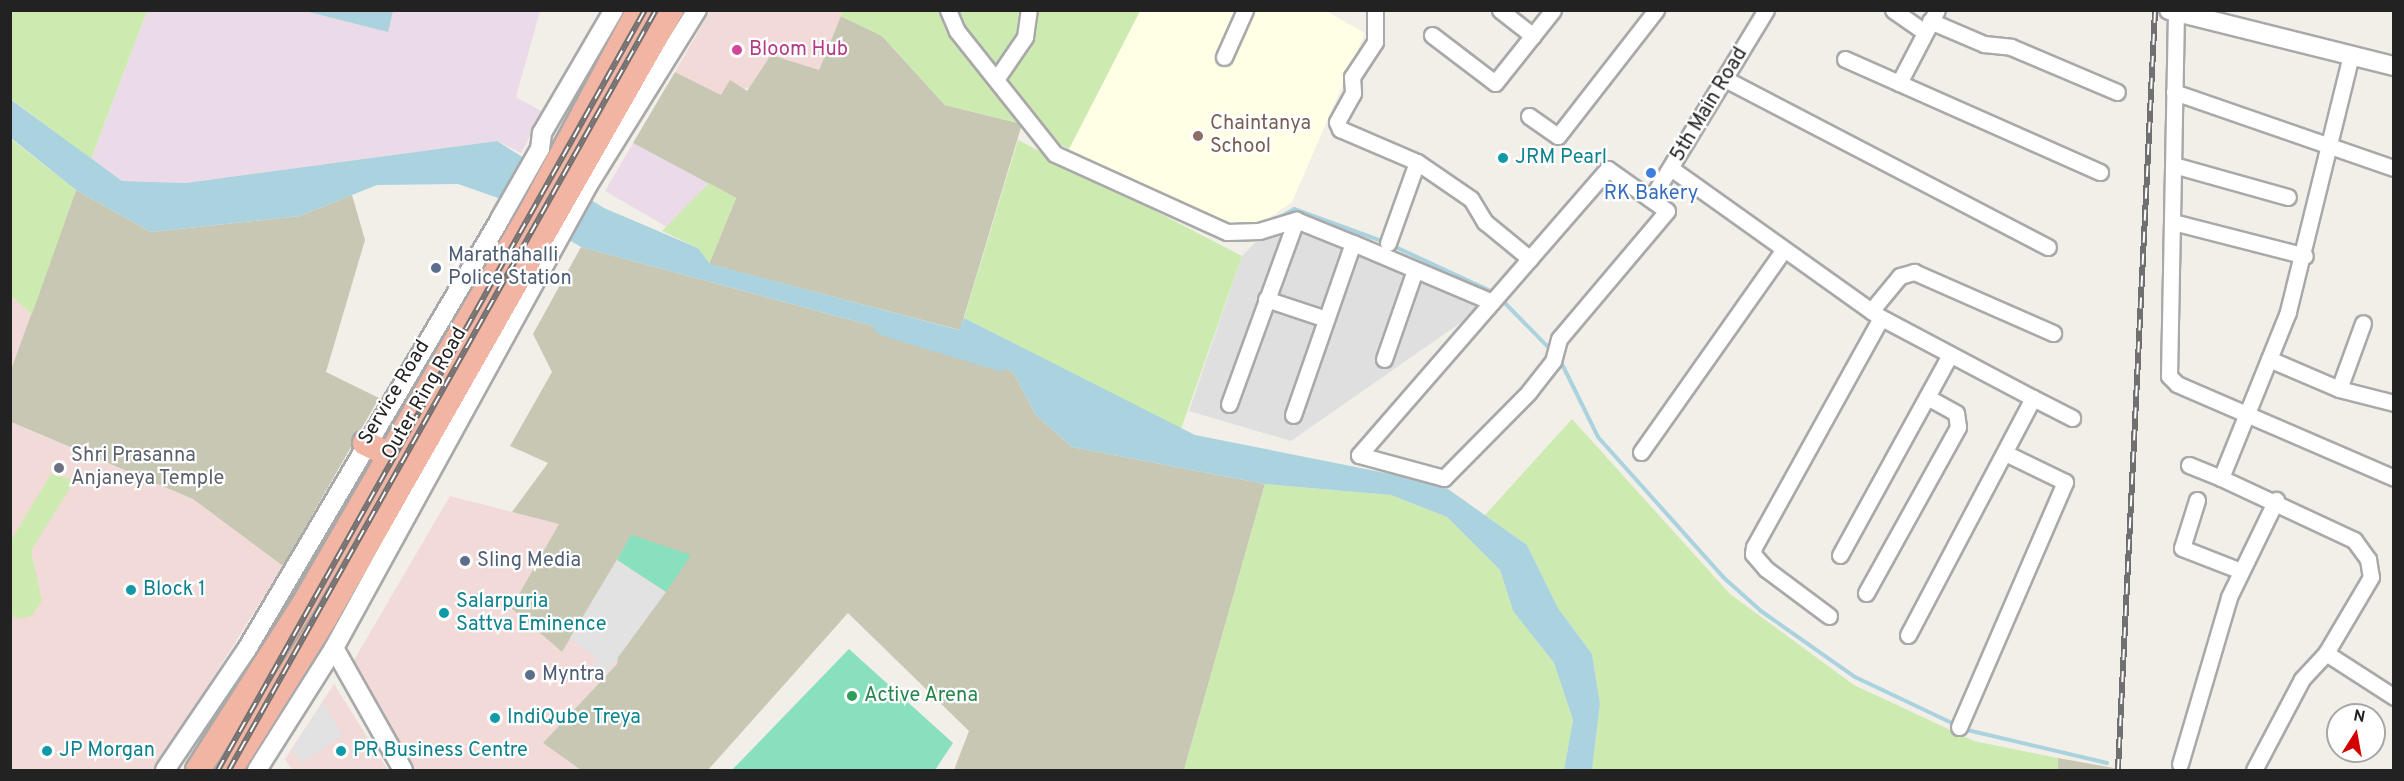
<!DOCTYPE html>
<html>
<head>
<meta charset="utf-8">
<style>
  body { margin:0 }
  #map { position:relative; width:2404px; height:781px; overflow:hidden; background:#f2efe9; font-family:Overpass,sans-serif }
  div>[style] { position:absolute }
  .residential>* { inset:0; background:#e0dfdf }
  .commercial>* { inset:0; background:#f2dad9 }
  .industrial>* { inset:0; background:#ebdbe8 }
  .education>* { inset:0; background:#ffffe5 }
  .construction>* { inset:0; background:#c7c7b4 }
  .grass>* { inset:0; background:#cdebb0 }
  .pitch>* { inset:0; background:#88e0be }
  .parking>* { inset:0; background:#e2e2e2 }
  .water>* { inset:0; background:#aad3df }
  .stream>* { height:4px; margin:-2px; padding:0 2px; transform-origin:2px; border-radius:2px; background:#aad3df }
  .river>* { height:22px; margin:-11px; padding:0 11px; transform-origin:11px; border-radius:11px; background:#aad3df }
  .roads { filter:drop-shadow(2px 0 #a9a9a9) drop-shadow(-2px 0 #a9a9a9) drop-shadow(0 2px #a9a9a9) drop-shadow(0 -2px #a9a9a9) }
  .minor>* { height:15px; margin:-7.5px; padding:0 7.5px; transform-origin:7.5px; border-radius:7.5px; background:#fff }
  .tertiary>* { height:18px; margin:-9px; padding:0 9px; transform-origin:9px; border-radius:9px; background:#fff }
  .trunk>* { height:24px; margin:-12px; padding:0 12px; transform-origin:12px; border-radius:12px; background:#f2b4a3 }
  .rail>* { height:6px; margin-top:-3px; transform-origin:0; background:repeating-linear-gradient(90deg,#fff 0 11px,#707070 0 22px); box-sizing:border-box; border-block:2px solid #707070 }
  .dots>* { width:16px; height:16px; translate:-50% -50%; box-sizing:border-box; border:3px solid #fff; border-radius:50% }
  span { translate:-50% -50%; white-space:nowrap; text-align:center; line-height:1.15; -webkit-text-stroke:4.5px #fff; paint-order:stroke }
  .hotel-label { font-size:20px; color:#b23c85 }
  .left { translate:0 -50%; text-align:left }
  .street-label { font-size:20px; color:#222 }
  .education-label { font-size:20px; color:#785e54 }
  .culture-label { font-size:20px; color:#0d838f }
  .shop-label { font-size:20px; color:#366cbe }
  .service-label { font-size:20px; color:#4e5e75 }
  .worship-label { font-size:20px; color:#5b616d }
  .leisure-label { font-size:20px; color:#27864d }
  .frame { position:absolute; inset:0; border:12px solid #222; pointer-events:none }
  .north { position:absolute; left:2326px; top:703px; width:60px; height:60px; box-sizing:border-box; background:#fff; border:2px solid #a7a7a7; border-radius:50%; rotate:11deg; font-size:16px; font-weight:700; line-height:24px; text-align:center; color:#222 }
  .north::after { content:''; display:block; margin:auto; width:21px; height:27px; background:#d40000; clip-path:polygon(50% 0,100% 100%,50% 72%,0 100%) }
</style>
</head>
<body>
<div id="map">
  <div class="residential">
    <i style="clip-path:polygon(1302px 214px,1496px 298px,1291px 441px,1189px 411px,1242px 256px,1275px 223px)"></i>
  </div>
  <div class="commercial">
    <i style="clip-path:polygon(710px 11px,841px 11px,841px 16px,819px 70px,721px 95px,675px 72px)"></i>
    <i style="clip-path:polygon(11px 296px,32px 314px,11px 373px)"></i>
    <i style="clip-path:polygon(10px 422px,193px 499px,283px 566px,155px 770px,11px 770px)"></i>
    <i style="clip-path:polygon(450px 496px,559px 524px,511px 608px,562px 652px,631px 535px,617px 664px,543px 743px,581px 770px,412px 770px,354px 660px)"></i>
    <i style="clip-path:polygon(334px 684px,388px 770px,292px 770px,285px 759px)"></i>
  </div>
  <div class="industrial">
    <i style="clip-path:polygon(147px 11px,540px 11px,516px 97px,543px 112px,521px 153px,497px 141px,185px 183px,122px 181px,91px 159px)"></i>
    <i style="clip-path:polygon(633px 143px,709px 183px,667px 227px,605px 191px)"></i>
  </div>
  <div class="education">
    <i style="clip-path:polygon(1140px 11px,1326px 11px,1365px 33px,1292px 202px,1243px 236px,1069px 149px)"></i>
  </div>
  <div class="construction">
    <i style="clip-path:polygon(841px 16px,882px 36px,945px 105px,1022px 124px,960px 330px,709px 264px,736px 198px,633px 143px,675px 72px,721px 95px,730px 80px,747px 91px,771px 55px,819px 70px)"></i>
    <i style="clip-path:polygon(76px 190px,151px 232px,300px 216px,352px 195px,365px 240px,326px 372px,379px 398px,283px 566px,193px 499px,11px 422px,10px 373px)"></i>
    <i style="clip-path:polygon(581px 247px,995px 359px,1014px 374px,1036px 415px,1072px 447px,1265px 484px,1184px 770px,954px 770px,969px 731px,848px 613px,708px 770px,581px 770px,543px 743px,617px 664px,631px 536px,562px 652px,511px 608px,559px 524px,512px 512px,548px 463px,510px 446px,552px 372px,533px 334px)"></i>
    <i style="clip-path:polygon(2058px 758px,2125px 770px,2058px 770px)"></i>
  </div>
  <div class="grass">
    <i style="clip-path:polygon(10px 11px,147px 11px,91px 159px,11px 99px)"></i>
    <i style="clip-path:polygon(841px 11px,1140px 11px,1069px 149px,1022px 124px,945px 105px,882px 36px,841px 16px)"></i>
    <i style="clip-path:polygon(10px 138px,76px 190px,32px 314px,11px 296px)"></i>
    <i style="clip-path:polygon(1018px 140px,1242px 256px,1181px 429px,964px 318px)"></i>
    <i style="clip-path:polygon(709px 183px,736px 198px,709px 264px,698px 248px,662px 231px)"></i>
    <i style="clip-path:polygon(1572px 419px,1730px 594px,1854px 685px,1974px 741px,2058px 758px,2058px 770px,1592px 770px,1600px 704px,1592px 654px,1558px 608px,1527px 545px,1485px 515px)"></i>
    <i style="clip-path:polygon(51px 474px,75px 480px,31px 551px,42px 600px,32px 616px,18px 619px,11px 615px,11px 540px)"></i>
    <i style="clip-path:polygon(1265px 484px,1391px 495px,1447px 517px,1500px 570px,1513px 611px,1554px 663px,1573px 720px,1564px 770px,1184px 770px)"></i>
  </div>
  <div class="pitch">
    <i style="clip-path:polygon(631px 535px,691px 555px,666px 592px,617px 560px)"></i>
    <i style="clip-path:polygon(849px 649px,953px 743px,935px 770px,732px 770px)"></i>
  </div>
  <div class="parking">
    <i style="clip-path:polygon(617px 560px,666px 592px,600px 682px,587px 670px,598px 659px,570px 638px)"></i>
    <i style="clip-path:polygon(323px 701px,342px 736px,302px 763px,292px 751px)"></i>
  </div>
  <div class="water">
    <i style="clip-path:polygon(301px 10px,393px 10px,393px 11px,388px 32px)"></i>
    <i style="clip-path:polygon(10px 99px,122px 181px,185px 183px,497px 141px,604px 208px,698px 248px,710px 264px,959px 330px,964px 318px,1195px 435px,1441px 484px,1527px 545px,1558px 608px,1592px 654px,1600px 704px,1592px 770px,1564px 770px,1573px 720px,1554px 663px,1513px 611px,1500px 570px,1447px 517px,1391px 495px,1265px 484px,1072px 447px,1036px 415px,1014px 374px,995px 359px,581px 247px,501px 199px,458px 184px,377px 185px,300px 216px,151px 232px,76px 190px,11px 138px)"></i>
  </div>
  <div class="stream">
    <i style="left:1277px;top:219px;width:20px;rotate:-30deg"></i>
    <i style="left:1294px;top:209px;width:96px;rotate:20.1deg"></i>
    <i style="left:1391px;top:245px;width:115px;rotate:24.8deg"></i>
    <i style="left:1501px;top:299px;width:73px;rotate:45.6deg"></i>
    <i style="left:1558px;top:356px;width:90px;rotate:63.7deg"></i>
    <i style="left:1598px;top:437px;width:188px;rotate:48.2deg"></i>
    <i style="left:1723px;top:577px;width:51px;rotate:41.8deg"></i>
    <i style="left:1761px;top:611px;width:115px;rotate:35.1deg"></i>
    <i style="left:1855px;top:677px;width:112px;rotate:25.4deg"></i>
    <i style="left:1963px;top:729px;width:148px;rotate:13.3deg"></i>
  </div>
  <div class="river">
    <i style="left:885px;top:325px;width:120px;rotate:16.9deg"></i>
  </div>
  <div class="roads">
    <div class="minor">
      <i style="left:948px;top:10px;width:23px;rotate:67deg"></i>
      <i style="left:957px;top:31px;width:157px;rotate:51.5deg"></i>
      <i style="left:1055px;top:154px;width:189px;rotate:24.4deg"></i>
      <i style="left:1227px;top:232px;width:32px;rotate:-2deg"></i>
      <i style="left:1259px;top:231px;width:39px;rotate:-17deg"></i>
      <i style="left:1375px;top:10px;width:32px;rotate:90deg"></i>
      <i style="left:1375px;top:42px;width:42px;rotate:123.3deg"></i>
      <i style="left:1352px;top:77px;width:16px;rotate:86deg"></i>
      <i style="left:1353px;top:93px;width:33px;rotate:119deg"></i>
      <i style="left:1337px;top:122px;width:8px;rotate:67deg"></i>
      <i style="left:1340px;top:129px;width:84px;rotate:23.2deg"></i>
      <i style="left:1417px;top:162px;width:86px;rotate:109.7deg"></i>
      <i style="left:1500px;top:10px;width:42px;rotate:38.2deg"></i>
      <i style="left:1893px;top:10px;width:37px;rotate:35deg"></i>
      <i style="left:2176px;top:12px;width:364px;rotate:91.1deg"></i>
      <i style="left:2169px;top:376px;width:11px;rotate:45deg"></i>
      <i style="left:2177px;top:384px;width:236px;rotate:23.4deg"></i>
      <i style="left:1930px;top:21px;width:59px;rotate:23.1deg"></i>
      <i style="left:1984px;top:44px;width:27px;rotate:6deg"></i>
      <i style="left:2011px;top:47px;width:115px;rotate:23deg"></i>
      <i style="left:1432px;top:35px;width:79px;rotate:37.3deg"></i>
      <i style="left:1495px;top:83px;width:93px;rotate:-51.5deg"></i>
      <i style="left:2351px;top:55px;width:265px;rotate:103.8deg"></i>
      <i style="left:2288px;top:312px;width:179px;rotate:112deg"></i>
      <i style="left:2221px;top:478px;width:147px;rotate:25deg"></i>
      <i style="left:2354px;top:540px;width:24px;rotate:54deg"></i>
      <i style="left:2368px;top:559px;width:18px;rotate:81deg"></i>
      <i style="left:2371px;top:577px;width:88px;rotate:120.6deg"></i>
      <i style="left:2326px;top:653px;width:81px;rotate:32.9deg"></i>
      <i style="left:1224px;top:57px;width:51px;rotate:-65.9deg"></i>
      <i style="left:1845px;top:59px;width:279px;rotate:23.9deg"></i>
      <i style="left:997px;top:78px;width:50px;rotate:-55.7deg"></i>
      <i style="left:1025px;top:37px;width:27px;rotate:-82deg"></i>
      <i style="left:1725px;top:79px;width:364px;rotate:27.5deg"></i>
      <i style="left:1899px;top:83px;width:82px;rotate:-62.5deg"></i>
      <i style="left:2174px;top:92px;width:233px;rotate:19.1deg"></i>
      <i style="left:1529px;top:116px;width:35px;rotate:35deg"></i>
      <i style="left:1558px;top:136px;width:160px;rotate:-52.1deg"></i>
      <i style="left:1417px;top:162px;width:65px;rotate:34.4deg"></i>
      <i style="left:1471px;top:199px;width:27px;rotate:59deg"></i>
      <i style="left:1485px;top:222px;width:58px;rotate:39.4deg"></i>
      <i style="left:2177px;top:166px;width:115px;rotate:15.6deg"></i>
      <i style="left:1608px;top:169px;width:72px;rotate:35.4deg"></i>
      <i style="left:1667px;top:211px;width:167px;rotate:130.2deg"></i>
      <i style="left:1559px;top:339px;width:23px;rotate:105deg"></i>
      <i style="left:1553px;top:361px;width:39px;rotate:128deg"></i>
      <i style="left:1529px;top:392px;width:121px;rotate:134.7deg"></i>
      <i style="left:1444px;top:478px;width:88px;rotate:-164.9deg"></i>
      <i style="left:1359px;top:455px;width:379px;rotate:-49deg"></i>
      <i style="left:1672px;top:169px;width:253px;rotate:35.5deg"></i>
      <i style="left:1878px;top:316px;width:175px;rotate:27.9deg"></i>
      <i style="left:2033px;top:398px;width:268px;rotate:117.8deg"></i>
      <i style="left:1651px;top:199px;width:221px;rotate:-58.7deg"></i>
      <i style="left:2173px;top:222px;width:136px;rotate:14.4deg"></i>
      <i style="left:1266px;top:299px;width:63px;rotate:18.4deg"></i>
      <i style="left:1871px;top:311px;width:45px;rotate:-50.4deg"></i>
      <i style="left:1900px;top:276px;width:15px;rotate:-16deg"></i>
      <i style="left:1914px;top:272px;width:152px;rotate:23.7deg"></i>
      <i style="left:1384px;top:359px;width:94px;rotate:-70.8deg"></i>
      <i style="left:2269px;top:359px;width:76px;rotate:23.2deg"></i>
      <i style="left:2339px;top:389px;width:57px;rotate:14.3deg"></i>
      <i style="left:2339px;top:389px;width:70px;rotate:-70deg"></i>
      <i style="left:2033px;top:398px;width:44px;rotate:27.1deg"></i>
      <i style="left:1229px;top:404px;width:196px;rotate:-70deg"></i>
      <i style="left:1296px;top:220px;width:61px;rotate:22deg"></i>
      <i style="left:1293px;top:415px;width:182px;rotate:-70.8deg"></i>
      <i style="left:1353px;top:243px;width:151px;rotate:23deg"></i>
      <i style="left:1641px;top:452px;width:248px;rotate:-54.8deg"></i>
      <i style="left:2189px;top:465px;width:35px;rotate:22deg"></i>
      <i style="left:2197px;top:500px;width:50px;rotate:107.4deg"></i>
      <i style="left:2182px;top:548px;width:63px;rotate:21.3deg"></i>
      <i style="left:1840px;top:555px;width:228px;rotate:-61.2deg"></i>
      <i style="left:1866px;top:593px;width:190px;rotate:-61deg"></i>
      <i style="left:1958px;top:427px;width:14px;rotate:-98deg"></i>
      <i style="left:1956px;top:413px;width:33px;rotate:-151deg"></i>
      <i style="left:1829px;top:616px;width:79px;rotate:-143.3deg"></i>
      <i style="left:1766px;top:569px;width:20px;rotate:-131deg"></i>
      <i style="left:1753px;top:554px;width:7px;rotate:-82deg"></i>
      <i style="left:1754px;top:547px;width:262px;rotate:-61deg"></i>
      <i style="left:1959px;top:727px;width:267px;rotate:-66.6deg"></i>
      <i style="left:2065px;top:482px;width:67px;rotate:-154.2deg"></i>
      <i style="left:2180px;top:764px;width:174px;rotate:-73.6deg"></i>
      <i style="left:2229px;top:597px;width:108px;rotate:-64.1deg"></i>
      <i style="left:2254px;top:770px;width:103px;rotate:-62.2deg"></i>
      <i style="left:2302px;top:679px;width:35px;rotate:-47deg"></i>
    </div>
    <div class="tertiary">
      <i style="left:2169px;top:10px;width:232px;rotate:14deg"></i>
      <i style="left:334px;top:648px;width:140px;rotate:60.5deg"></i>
      <i style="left:165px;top:770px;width:146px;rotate:-55.9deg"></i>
      <i style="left:247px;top:649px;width:499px;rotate:-59.5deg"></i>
      <i style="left:500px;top:219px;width:81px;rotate:-60.3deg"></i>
      <i style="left:540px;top:149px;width:16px;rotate:-83deg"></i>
      <i style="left:542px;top:133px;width:143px;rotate:-59.7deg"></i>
      <i style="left:257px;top:770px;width:144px;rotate:-57.7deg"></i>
      <i style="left:334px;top:648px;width:528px;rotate:-61.25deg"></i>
      <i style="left:588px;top:185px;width:206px;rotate:-58.1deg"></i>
    </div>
    <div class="trunk">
      <i style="left:365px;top:443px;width:28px;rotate:26deg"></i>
      <i style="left:198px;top:770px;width:193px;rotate:-57.5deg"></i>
      <i style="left:302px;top:607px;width:454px;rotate:-59.9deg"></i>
      <i style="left:530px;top:214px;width:231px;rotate:-61.9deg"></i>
      <i style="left:230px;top:770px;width:179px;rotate:-58deg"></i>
      <i style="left:325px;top:618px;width:700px;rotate:-60.36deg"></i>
    </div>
  </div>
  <div class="rail">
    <i style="left:218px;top:770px;width:872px;rotate:-60.67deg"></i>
    <i style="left:229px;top:770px;width:872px;rotate:-60.67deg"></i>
    <i style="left:2118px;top:770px;width:761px;rotate:-87.21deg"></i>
  </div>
  <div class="dots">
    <i style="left:737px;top:50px;background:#d1479c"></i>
    <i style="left:1198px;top:136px;background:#8d6e63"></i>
    <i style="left:1503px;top:158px;background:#0f9aa8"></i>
    <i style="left:1651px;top:173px;background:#3f7fe0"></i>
    <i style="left:436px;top:268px;background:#5c6f8a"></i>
    <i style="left:59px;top:468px;background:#6b7280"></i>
    <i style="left:465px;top:561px;background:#5c6f8a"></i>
    <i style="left:131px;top:590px;background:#0f9aa8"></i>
    <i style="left:444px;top:613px;background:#0f9aa8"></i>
    <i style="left:530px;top:675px;background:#5c6f8a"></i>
    <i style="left:852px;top:696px;background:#2e9e5b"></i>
    <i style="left:495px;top:718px;background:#0f9aa8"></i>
    <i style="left:47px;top:751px;background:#0f9aa8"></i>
    <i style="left:341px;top:751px;background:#0f9aa8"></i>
  </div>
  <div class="hotel-label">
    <span class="left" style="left:749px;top:50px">Bloom Hub</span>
  </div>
  <div class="street-label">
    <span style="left:1710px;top:105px;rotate:-59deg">5th Main Road</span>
    <span style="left:395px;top:393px;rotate:-59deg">Service Road</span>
    <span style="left:425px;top:394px;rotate:-60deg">Outer Ring Road</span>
  </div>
  <div class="education-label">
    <span class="left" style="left:1210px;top:136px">Chaintanya<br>School</span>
  </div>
  <div class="culture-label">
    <span class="left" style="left:1515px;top:158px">JRM Pearl</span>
    <span class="left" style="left:143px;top:590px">Block 1</span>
    <span class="left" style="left:456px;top:614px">Salarpuria<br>Sattva Eminence</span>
    <span class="left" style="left:507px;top:718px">IndiQube Treya</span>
    <span class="left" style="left:59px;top:751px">JP Morgan</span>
    <span class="left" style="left:353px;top:751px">PR Business Centre</span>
  </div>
  <div class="shop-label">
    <span style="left:1651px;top:194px">RK Bakery</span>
  </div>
  <div class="service-label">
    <span class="left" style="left:448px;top:268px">Marathahalli<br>Police Station</span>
    <span class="left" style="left:477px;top:561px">Sling Media</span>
    <span class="left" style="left:542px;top:675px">Myntra</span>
  </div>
  <div class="worship-label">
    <span class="left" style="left:71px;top:468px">Shri Prasanna<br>Anjaneya Temple</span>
  </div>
  <div class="leisure-label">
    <span class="left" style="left:864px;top:696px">Active Arena</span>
  </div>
  <div class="frame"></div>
  <div class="north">N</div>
</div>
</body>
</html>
